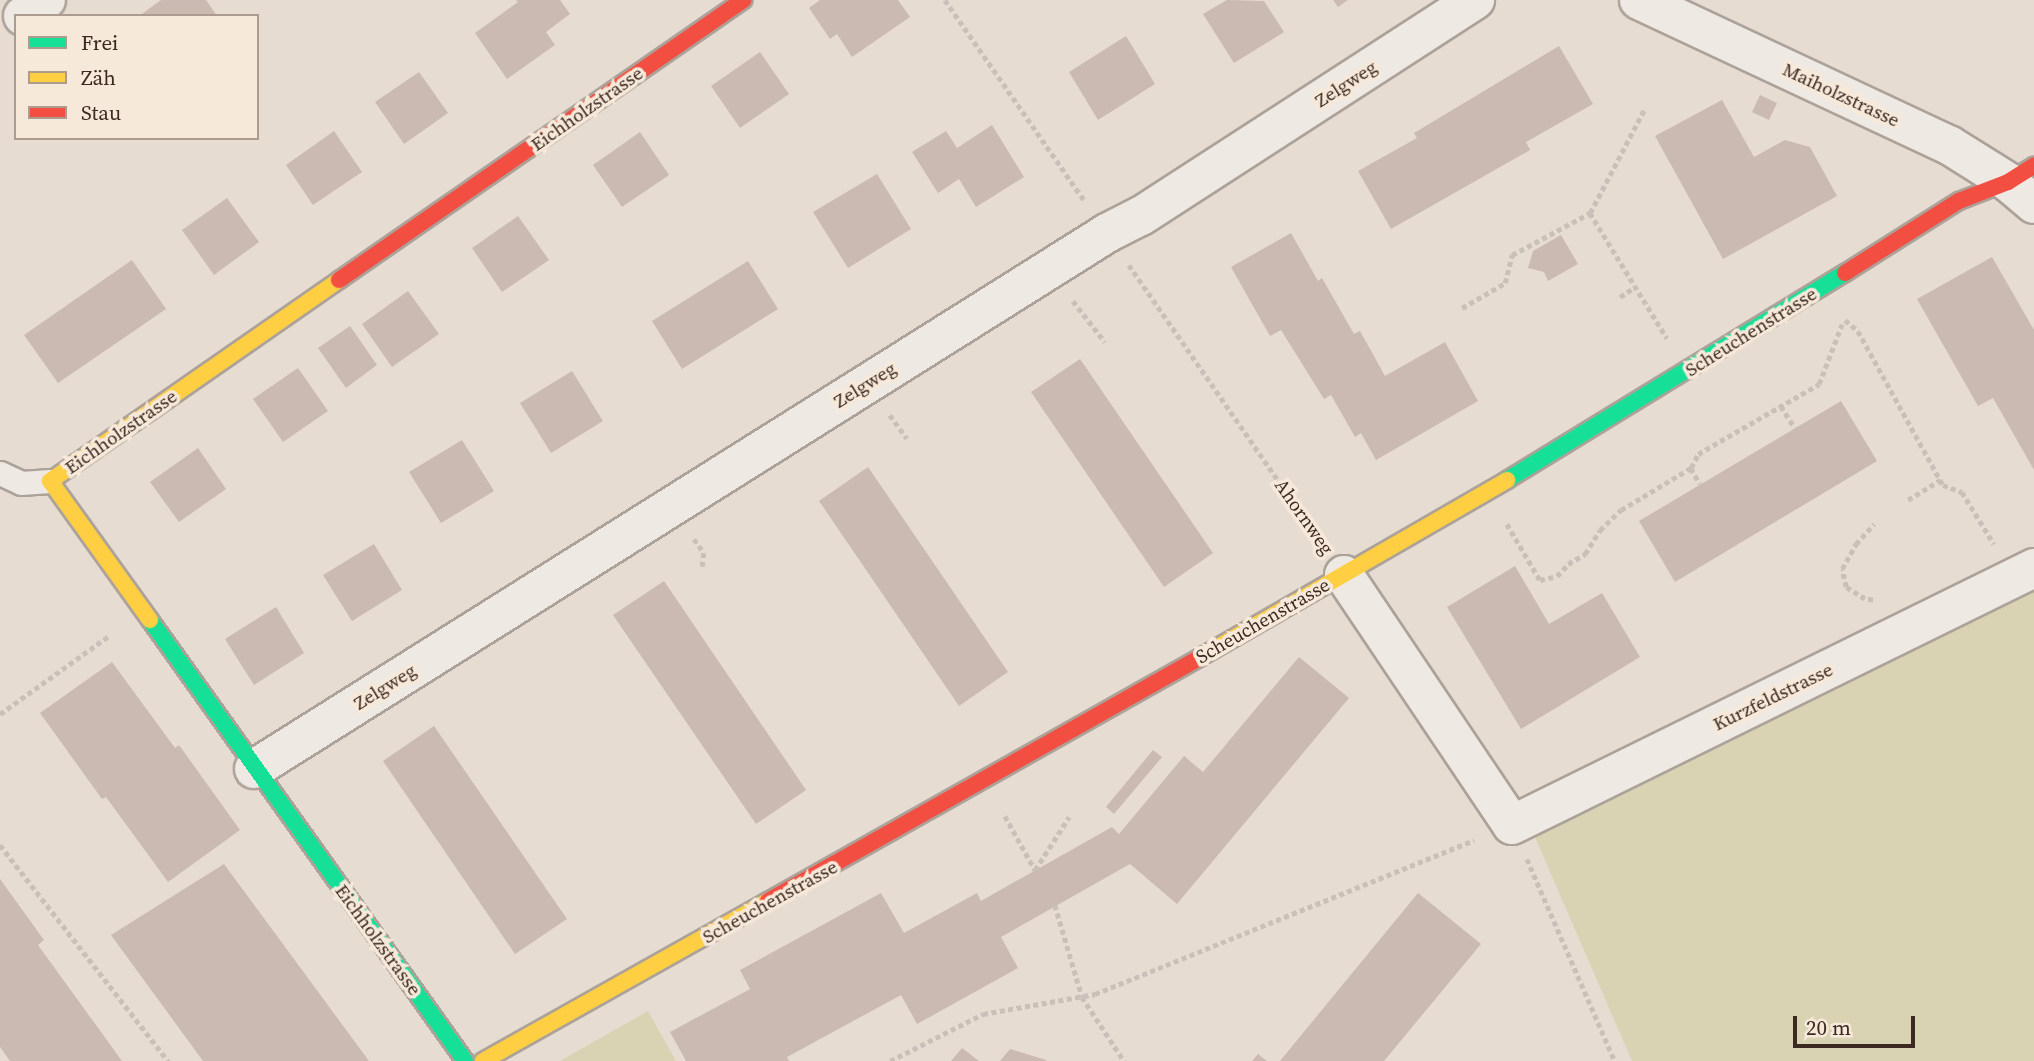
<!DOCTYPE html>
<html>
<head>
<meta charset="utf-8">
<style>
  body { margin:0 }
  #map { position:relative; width:2034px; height:1061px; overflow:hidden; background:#e7dcd1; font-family:"Source Serif 4",serif }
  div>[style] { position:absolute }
  .green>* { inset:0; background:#d9d3b4 }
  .building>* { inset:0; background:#cabab2 }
  .path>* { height:4.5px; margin-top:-2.25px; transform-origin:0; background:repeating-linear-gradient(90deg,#c8c0b9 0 5px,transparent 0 8.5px) }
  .roads { filter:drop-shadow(2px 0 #aca299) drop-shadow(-2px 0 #aca299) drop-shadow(0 2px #aca299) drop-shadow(0 -2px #aca299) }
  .lane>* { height:23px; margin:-11.5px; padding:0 11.5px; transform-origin:11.5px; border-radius:11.5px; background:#efe9e3 }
  .street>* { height:38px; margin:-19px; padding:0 19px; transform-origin:19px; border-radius:19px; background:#efe9e3 }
  .fast>* { height:16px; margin:-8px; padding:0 8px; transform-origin:8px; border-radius:8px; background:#16e098 }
  .slow>* { height:16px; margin:-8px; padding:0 8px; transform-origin:8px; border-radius:8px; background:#ffcf43 }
  .jam>* { height:16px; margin:-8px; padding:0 8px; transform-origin:8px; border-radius:8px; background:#f24e42 }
  span { translate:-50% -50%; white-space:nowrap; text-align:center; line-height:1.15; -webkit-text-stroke:7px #f6e9d9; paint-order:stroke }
  .street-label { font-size:19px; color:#3c2921 }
  .legend { position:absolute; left:14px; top:14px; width:245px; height:126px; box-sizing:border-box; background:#f6e9d9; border:2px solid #ac9c8f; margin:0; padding:9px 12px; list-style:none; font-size:21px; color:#3c2921 }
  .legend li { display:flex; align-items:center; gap:14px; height:35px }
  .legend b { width:35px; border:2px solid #ac9c8f }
  .scale { position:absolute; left:1793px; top:1016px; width:122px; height:32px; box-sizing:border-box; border:4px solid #3c2921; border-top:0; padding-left:9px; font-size:21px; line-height:24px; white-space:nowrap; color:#3c2921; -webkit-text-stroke:5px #f6e9d9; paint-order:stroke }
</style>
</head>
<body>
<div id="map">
  <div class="green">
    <i style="clip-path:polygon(2034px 581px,2034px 1061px,1632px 1061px,1534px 835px)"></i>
    <i style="clip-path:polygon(648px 1011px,676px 1061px,560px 1061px)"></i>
  </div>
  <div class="building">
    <i style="clip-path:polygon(161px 0,206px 0,217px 16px,139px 16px)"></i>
    <i style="clip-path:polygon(516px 0,560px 0,570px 14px,546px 32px,555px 45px,507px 79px,475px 33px,518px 2px)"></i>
    <i style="clip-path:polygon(820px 0,898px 0,910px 17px,852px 57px,837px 34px,830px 39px,809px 8px)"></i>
    <i style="clip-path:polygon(1227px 0,1264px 1px,1284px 32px,1234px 63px,1203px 14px)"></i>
    <i style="clip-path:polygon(1333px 0,1348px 0,1338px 7px)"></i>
    <i style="clip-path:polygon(1126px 36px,1155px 84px,1098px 120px,1069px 72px)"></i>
    <i style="clip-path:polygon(1559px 46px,1593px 104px,1526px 142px,1530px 150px,1391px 229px,1358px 171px,1417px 138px,1414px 133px)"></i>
    <i style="clip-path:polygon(760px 52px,789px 94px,740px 128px,711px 86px)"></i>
    <i style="clip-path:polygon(419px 72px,448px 113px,404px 144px,375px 102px)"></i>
    <i style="clip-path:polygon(1760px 95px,1777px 103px,1769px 120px,1752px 112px)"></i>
    <i style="clip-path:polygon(1722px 100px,1754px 157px,1785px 140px,1810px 147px,1837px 196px,1723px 259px,1655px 136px)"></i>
    <i style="clip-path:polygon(992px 125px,1024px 177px,976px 207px,959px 179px,938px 193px,912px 152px,946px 131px,957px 148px)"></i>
    <i style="clip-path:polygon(334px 131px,362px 172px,313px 205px,286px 165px)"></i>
    <i style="clip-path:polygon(640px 132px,669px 175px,622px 207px,593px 165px)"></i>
    <i style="clip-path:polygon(877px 174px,911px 229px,848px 268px,813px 212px)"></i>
    <i style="clip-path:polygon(227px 198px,259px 242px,214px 275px,182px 230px)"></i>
    <i style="clip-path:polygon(518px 216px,549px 260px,502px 292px,472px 248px)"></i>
    <i style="clip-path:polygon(1291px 233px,1318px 281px,1322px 278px,1354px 334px,1360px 331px,1385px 376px,1445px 342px,1478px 401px,1376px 460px,1361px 433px,1355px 437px,1331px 395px,1324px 399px,1281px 330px,1270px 336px,1231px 267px)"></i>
    <i style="clip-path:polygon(1561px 235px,1578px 264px,1548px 281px,1544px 272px,1528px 268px,1533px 251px)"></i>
    <i style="clip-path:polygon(1992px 257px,2034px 330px,2034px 470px,1993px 398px,1978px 406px,1917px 299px)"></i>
    <i style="clip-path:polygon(132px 260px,166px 309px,58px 383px,24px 335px)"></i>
    <i style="clip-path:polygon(748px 261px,778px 309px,682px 369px,652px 321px)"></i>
    <i style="clip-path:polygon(408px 291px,439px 334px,392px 367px,362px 324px)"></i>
    <i style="clip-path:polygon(350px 326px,377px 365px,346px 388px,318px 348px)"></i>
    <i style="clip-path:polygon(1080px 359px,1213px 553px,1164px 587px,1031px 392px)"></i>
    <i style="clip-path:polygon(298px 368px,328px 411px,283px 442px,253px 399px)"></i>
    <i style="clip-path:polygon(572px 371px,603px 421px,551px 453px,520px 403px)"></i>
    <i style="clip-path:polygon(1841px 401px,1877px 461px,1675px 582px,1639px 521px)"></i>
    <i style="clip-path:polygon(462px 440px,494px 491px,441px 523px,409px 472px)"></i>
    <i style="clip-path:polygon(198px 448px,226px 489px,179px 522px,150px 482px)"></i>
    <i style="clip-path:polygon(868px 467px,1008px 672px,959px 706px,819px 501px)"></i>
    <i style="clip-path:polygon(374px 544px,402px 590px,352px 621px,323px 575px)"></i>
    <i style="clip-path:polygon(1515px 566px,1549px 624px,1602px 593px,1640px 657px,1521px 729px,1447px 607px)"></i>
    <i style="clip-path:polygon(664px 581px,806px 790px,756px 824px,613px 615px)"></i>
    <i style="clip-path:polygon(276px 607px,304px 653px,254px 685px,225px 639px)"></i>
    <i style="clip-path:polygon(1299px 657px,1349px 698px,1177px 904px,1130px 864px,1001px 937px,1018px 968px,917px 1024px,901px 995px,787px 1057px,789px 1061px,686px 1061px,670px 1032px,750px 989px,740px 970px,881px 893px,904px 933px,977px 893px,981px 901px,1112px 827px,1119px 834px,1184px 756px,1203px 772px)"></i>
    <i style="clip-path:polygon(112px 662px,175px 748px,179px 745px,240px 830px,168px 882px,106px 797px,102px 799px,40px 713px)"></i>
    <i style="clip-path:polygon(434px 726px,567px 919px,515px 954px,383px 761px)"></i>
    <i style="clip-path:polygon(1153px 750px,1162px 757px,1114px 814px,1106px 807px)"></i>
    <i style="clip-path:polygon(224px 864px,369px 1061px,203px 1061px,111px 935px)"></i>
    <i style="clip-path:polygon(0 879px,44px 940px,38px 945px,122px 1061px,10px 1061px,0 1047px)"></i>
    <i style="clip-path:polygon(1418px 893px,1481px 944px,1384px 1061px,1280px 1061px)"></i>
    <i style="clip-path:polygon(962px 1048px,979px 1061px,951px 1061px)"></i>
    <i style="clip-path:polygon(1010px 1049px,1046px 1060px,1046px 1061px,1000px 1061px)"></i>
    <i style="clip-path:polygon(1258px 1054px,1267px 1061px,1252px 1061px)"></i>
  </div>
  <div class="path">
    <i style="left:945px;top:0;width:244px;rotate:55.2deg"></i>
    <i style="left:1590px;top:213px;width:116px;rotate:-62.3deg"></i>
    <i style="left:1129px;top:265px;width:337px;rotate:55.3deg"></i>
    <i style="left:1620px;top:297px;width:18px;rotate:-34deg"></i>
    <i style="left:1073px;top:301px;width:52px;rotate:52deg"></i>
    <i style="left:1462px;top:308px;width:50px;rotate:-30.2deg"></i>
    <i style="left:1505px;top:283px;width:29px;rotate:-76deg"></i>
    <i style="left:1512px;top:255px;width:89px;rotate:-28.3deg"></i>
    <i style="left:1590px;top:213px;width:147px;rotate:58.4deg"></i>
    <i style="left:1845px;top:320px;width:17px;rotate:40deg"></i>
    <i style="left:1858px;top:331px;width:176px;rotate:61.1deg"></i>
    <i style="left:1943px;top:485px;width:20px;rotate:20deg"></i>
    <i style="left:1962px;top:492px;width:61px;rotate:58.4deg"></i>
    <i style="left:1781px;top:406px;width:26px;rotate:58deg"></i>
    <i style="left:890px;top:415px;width:29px;rotate:54deg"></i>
    <i style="left:1691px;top:468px;width:18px;rotate:61deg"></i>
    <i style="left:1908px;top:500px;width:38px;rotate:-32deg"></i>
    <i style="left:1507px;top:524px;width:65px;rotate:59.5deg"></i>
    <i style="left:1540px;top:580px;width:17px;rotate:-13deg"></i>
    <i style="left:1557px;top:576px;width:16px;rotate:-47deg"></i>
    <i style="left:1568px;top:564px;width:20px;rotate:-30deg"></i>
    <i style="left:1585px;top:554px;width:28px;rotate:-58deg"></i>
    <i style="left:1600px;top:530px;width:29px;rotate:-44deg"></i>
    <i style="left:1621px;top:510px;width:82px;rotate:-31deg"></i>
    <i style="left:1691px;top:468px;width:16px;rotate:-63deg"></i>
    <i style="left:1698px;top:454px;width:140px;rotate:-30deg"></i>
    <i style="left:1819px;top:384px;width:64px;rotate:-69deg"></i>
    <i style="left:694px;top:539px;width:17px;rotate:54deg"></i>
    <i style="left:704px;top:553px;width:16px;rotate:97deg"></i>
    <i style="left:1873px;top:600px;width:8px;rotate:-173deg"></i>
    <i style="left:1865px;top:599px;width:22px;rotate:-148deg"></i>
    <i style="left:1846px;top:587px;width:18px;rotate:-103deg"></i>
    <i style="left:1842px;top:569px;width:29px;rotate:-61deg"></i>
    <i style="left:1856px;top:544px;width:27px;rotate:-48deg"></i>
    <i style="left:0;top:714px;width:135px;rotate:-35.7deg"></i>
    <i style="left:1005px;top:816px;width:62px;rotate:60.9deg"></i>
    <i style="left:1035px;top:870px;width:63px;rotate:-57.3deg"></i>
    <i style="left:0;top:845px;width:274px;rotate:52.1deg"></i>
    <i style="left:1527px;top:859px;width:220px;rotate:66.5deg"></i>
    <i style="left:1055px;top:905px;width:96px;rotate:73.6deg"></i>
    <i style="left:1082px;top:997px;width:77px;rotate:56.7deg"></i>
    <i style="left:890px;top:1061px;width:104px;rotate:-26.8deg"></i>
    <i style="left:983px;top:1014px;width:114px;rotate:-10.1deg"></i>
    <i style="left:1095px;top:994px;width:409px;rotate:-22.1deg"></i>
  </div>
  <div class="roads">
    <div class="lane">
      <i style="left:0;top:473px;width:23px;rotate:25deg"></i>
      <i style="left:21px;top:483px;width:29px;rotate:-4deg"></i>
    </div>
    <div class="street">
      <i style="left:1639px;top:0;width:342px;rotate:25.1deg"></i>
      <i style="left:1949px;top:145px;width:70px;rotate:32.1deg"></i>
      <i style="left:2008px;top:182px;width:34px;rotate:40deg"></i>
      <i style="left:23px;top:16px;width:28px;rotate:-35deg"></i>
      <i style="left:1344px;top:575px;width:301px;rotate:56.1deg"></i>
      <i style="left:1512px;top:825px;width:582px;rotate:-26.21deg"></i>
      <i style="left:254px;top:769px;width:1007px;rotate:-32.14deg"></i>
      <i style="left:1107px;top:233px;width:38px;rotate:-27deg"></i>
      <i style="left:1141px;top:216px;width:398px;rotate:-32.9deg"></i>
    </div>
    <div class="fast">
      <i style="left:1507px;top:480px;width:396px;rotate:-31.5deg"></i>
      <i style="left:150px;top:620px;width:542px;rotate:54.46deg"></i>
    </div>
    <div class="slow">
      <i style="left:150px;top:620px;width:171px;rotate:-125.7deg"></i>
      <i style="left:50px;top:481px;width:352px;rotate:-34.8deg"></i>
      <i style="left:1199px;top:658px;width:356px;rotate:-30deg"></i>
      <i style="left:483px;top:1061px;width:327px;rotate:-29.3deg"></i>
    </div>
    <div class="jam">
      <i style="left:1845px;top:273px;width:135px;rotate:-32.3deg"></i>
      <i style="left:1959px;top:201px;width:53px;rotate:-21.2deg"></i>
      <i style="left:2008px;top:182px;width:31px;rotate:-32deg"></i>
      <i style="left:339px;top:280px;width:492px;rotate:-34.7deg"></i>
      <i style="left:768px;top:901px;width:495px;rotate:-29.4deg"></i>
    </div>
  </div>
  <div class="street-label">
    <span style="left:1346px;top:84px;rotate:-33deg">Zelgweg</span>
    <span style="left:1841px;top:95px;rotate:25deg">Maiholzstrasse</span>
    <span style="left:587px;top:109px;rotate:-35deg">Eichholzstrasse</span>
    <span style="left:1751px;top:332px;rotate:-32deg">Scheuchenstrasse</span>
    <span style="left:865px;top:385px;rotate:-32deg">Zelgweg</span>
    <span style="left:121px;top:432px;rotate:-35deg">Eichholzstrasse</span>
    <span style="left:1304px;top:517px;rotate:55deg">Ahornweg</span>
    <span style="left:1263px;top:621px;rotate:-30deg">Scheuchenstrasse</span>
    <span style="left:385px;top:687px;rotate:-32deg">Zelgweg</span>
    <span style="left:1773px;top:697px;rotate:-26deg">Kurzfeldstrasse</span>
    <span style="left:770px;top:902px;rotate:-29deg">Scheuchenstrasse</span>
    <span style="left:378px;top:940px;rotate:54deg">Eichholzstrasse</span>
  </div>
  <ul class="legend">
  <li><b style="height:9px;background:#16e098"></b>Frei</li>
  <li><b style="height:9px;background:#ffcf43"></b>Zäh</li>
  <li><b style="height:9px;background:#f24e42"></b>Stau</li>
  </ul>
  <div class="scale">20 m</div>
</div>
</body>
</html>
